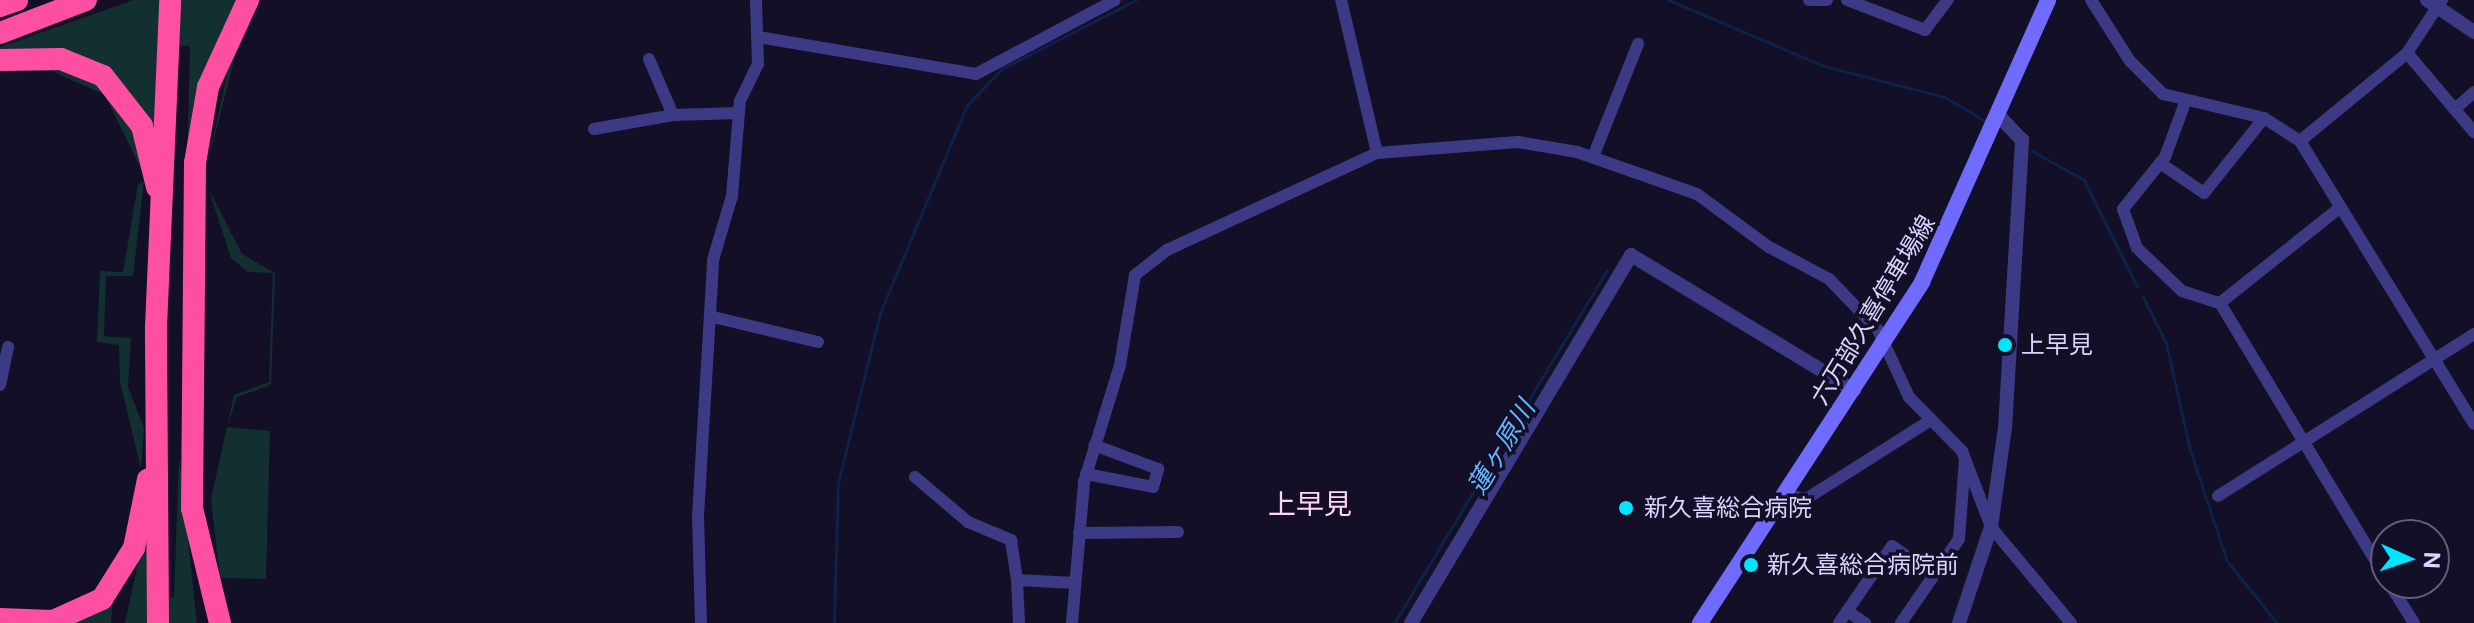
<!DOCTYPE html>
<html>
<head>
<meta charset="utf-8">
<style>
  body { margin:0 }
  #map { position:relative; width:2474px; height:623px; overflow:hidden; background:#130f26; font-family:"Public Sans","Noto Sans JP",sans-serif }
  div>[style] { position:absolute }
  .green>* { inset:0; background:#12302f }
  .stream>* { height:3px; margin:-1.5px; padding:0 1.5px; transform-origin:1.5px; border-radius:1.5px; background:#0c2248 }
  .minor>* { height:12px; margin:-6px; padding:0 6px; transform-origin:6px; border-radius:6px; background:#3d3a85 }
  .tertiary>* { height:14px; margin:-7px; padding:0 7px; transform-origin:7px; border-radius:7px; background:#3d3a85 }
  .secondary>* { height:16px; margin:-8px; padding:0 8px; transform-origin:8px; border-radius:8px; background:#6f6bff }
  .motorway>* { height:22px; margin:-11px; padding:0 11px; transform-origin:11px; border-radius:11px; background:#ff4fa3 }
  .dots>* { width:22px; height:22px; translate:-50% -50%; box-sizing:border-box; border:4px solid #130f26; border-radius:50% }
  span { translate:-50% -50%; white-space:nowrap; text-align:center; line-height:1.15; -webkit-text-stroke:7px #130f26; paint-order:stroke }
  .street-label { font-size:24px; color:#d9d4ff }
  .poi-label { font-size:24px; color:#d9d4ff }
  .left { translate:0 -50%; text-align:left }
  .water-label { font-size:26px; color:#62b6ff; font-style:italic }
  .quarter-label { font-size:28px; color:#ffd6f0 }
  .north { position:absolute; left:2370px; top:519px; width:80px; height:80px; box-sizing:border-box; background:#130f26; border:2px solid #625e7d; border-radius:50%; rotate:93deg; font-size:22px; font-weight:700; line-height:32px; text-align:center; color:#d9d4ff }
  .north::after { content:''; display:block; margin:auto; width:28px; height:36px; background:#00e5ff; clip-path:polygon(50% 0,100% 100%,50% 72%,0 100%) }
</style>
</head>
<body>
<div id="map">
  <div class="green">
    <i style="clip-path:polygon(134px 0,241px 0,187px 173px,190px 46px,164px 45px,160px 175px,117px 80px,0 54px,0 47px)"></i>
    <i style="clip-path:polygon(264px 0,236px 53px,207px 166px,231px 56px)"></i>
    <i style="clip-path:polygon(27px 64px,91px 75px,128px 111px,144px 175px,105px 95px,52px 71px,0 72px)"></i>
    <i style="clip-path:polygon(144px 181px,133px 276px,106px 276px,104px 336px,131px 338px,128px 387px,144px 428px,141px 469px,120px 382px,119px 345px,97px 342px,100px 271px,123px 272px,138px 184px)"></i>
    <i style="clip-path:polygon(209px 190px,242px 254px,275px 273px,271px 385px,237px 397px,227px 427px,270px 431px,266px 579px,220px 578px,211px 499px,234px 395px,269px 382px,273px 273px,248px 272px,231px 258px)"></i>
    <i style="clip-path:polygon(179px 456px,197px 623px,125px 623px,148px 516px,151px 597px,174px 597px)"></i>
    <i style="clip-path:polygon(113px 598px,111px 623px,68px 623px)"></i>
  </div>
  <div class="stream">
    <i style="left:1669px;top:0;width:168px;rotate:23.1deg"></i>
    <i style="left:1824px;top:66px;width:125px;rotate:14.4deg"></i>
    <i style="left:1945px;top:97px;width:47px;rotate:31deg"></i>
    <i style="left:2032px;top:151px;width:60px;rotate:29.1deg"></i>
    <i style="left:2084px;top:180px;width:119px;rotate:63.6deg"></i>
    <i style="left:2143px;top:297px;width:51px;rotate:63.4deg"></i>
    <i style="left:2166px;top:343px;width:110px;rotate:77.4deg"></i>
    <i style="left:2190px;top:450px;width:117px;rotate:71.6deg"></i>
    <i style="left:2227px;top:561px;width:80px;rotate:51.1deg"></i>
    <i style="left:834px;top:623px;width:140px;rotate:-88.4deg"></i>
    <i style="left:838px;top:483px;width:175px;rotate:-76.1deg"></i>
    <i style="left:880px;top:313px;width:225px;rotate:-67.3deg"></i>
    <i style="left:967px;top:105px;width:52px;rotate:-45.8deg"></i>
    <i style="left:1003px;top:68px;width:149px;rotate:-27.1deg"></i>
    <i style="left:1394px;top:623px;width:412px;rotate:-58.9deg"></i>
  </div>
  <div class="minor">
    <i style="left:1809px;top:0;width:18px"></i>
    <i style="left:1847px;top:0;width:84px;rotate:21deg"></i>
    <i style="left:1925px;top:30px;width:38px;rotate:-53deg"></i>
    <i style="left:2091px;top:0;width:72px;rotate:57.4deg"></i>
    <i style="left:2130px;top:61px;width:47px;rotate:45deg"></i>
    <i style="left:2163px;top:94px;width:104px;rotate:13.4deg"></i>
    <i style="left:2264px;top:118px;width:43px;rotate:32.6deg"></i>
    <i style="left:2300px;top:141px;width:332px;rotate:58.4deg"></i>
    <i style="left:758px;top:37px;width:221px;rotate:9.6deg"></i>
    <i style="left:976px;top:74px;width:157px;rotate:-28deg"></i>
    <i style="left:2407px;top:53px;width:104px;rotate:49.7deg"></i>
    <i style="left:649px;top:59px;width:61px;rotate:66.8deg"></i>
    <i style="left:673px;top:115px;width:64px;rotate:-1.8deg"></i>
    <i style="left:2186px;top:100px;width:61px;rotate:110.2deg"></i>
    <i style="left:2165px;top:157px;width:67px;rotate:128.9deg"></i>
    <i style="left:2123px;top:209px;width:41px;rotate:70.3deg"></i>
    <i style="left:2137px;top:248px;width:62px;rotate:43.7deg"></i>
    <i style="left:2182px;top:291px;width:40px;rotate:18deg"></i>
    <i style="left:2220px;top:303px;width:321px;rotate:58.9deg"></i>
    <i style="left:2457px;top:107px;width:23px;rotate:-41deg"></i>
    <i style="left:594px;top:129px;width:80px;rotate:-10deg"></i>
    <i style="left:2300px;top:141px;width:139px;rotate:-39.4deg"></i>
    <i style="left:2407px;top:53px;width:64px;rotate:-56.6deg"></i>
    <i style="left:1377px;top:153px;width:141px;rotate:-4.5deg"></i>
    <i style="left:1518px;top:142px;width:60px;rotate:9.6deg"></i>
    <i style="left:1577px;top:152px;width:127px;rotate:19.3deg"></i>
    <i style="left:1697px;top:194px;width:89px;rotate:36.4deg"></i>
    <i style="left:1769px;top:247px;width:68px;rotate:28.1deg"></i>
    <i style="left:1829px;top:279px;width:71px;rotate:46.1deg"></i>
    <i style="left:1878px;top:330px;width:74px;rotate:65.2deg"></i>
    <i style="left:1909px;top:397px;width:76px;rotate:45.5deg"></i>
    <i style="left:1962px;top:451px;width:81px;rotate:69.1deg"></i>
    <i style="left:1991px;top:527px;width:125px;rotate:50.2deg"></i>
    <i style="left:1593px;top:157px;width:122px;rotate:-68.3deg"></i>
    <i style="left:2160px;top:163px;width:53px;rotate:34.3deg"></i>
    <i style="left:2204px;top:193px;width:96px;rotate:-51.3deg"></i>
    <i style="left:2220px;top:303px;width:149px;rotate:-38.5deg"></i>
    <i style="left:713px;top:317px;width:108px;rotate:13.4deg"></i>
    <i style="left:0;top:385px;width:39px;rotate:-78deg"></i>
    <i style="left:1086px;top:474px;width:68px;rotate:11deg"></i>
    <i style="left:1153px;top:487px;width:19px;rotate:-74deg"></i>
    <i style="left:1158px;top:469px;width:68px;rotate:-159.4deg"></i>
    <i style="left:915px;top:477px;width:70px;rotate:40.3deg"></i>
    <i style="left:968px;top:522px;width:47px;rotate:22.7deg"></i>
    <i style="left:1011px;top:540px;width:40px;rotate:81.5deg"></i>
    <i style="left:1787px;top:495px;width:19px;rotate:12deg"></i>
    <i style="left:1806px;top:499px;width:144px;rotate:-32.3deg"></i>
    <i style="left:2218px;top:496px;width:303px;rotate:-32.3deg"></i>
    <i style="left:1079px;top:533px;width:99px;rotate:-0.6deg"></i>
    <i style="left:2389px;top:583px;width:47px;rotate:58deg"></i>
    <i style="left:1847px;top:611px;width:22px;rotate:34deg"></i>
    <i style="left:701px;top:623px;width:107px;rotate:-91.6deg"></i>
    <i style="left:698px;top:516px;width:256px;rotate:-86.6deg"></i>
    <i style="left:713px;top:260px;width:67px;rotate:-73.5deg"></i>
    <i style="left:732px;top:196px;width:95px;rotate:-85.2deg"></i>
    <i style="left:740px;top:101px;width:41px;rotate:-64.1deg"></i>
    <i style="left:758px;top:64px;width:64px;rotate:-91.8deg"></i>
    <i style="left:1019px;top:623px;width:43px;rotate:-92.7deg"></i>
    <i style="left:1017px;top:580px;width:58px;rotate:3deg"></i>
    <i style="left:1072px;top:623px;width:142px;rotate:-85.1deg"></i>
    <i style="left:1084px;top:482px;width:122px;rotate:-72.9deg"></i>
    <i style="left:1120px;top:365px;width:91px;rotate:-80.5deg"></i>
    <i style="left:1135px;top:275px;width:41px;rotate:-38deg"></i>
    <i style="left:1167px;top:250px;width:231px;rotate:-24.8deg"></i>
    <i style="left:1377px;top:153px;width:157px;rotate:-103.2deg"></i>
    <i style="left:1839px;top:623px;width:93px;rotate:-55.5deg"></i>
    <i style="left:1892px;top:546px;width:51px;rotate:34.6deg"></i>
    <i style="left:1901px;top:623px;width:102px;rotate:-55.4deg"></i>
    <i style="left:1959px;top:539px;width:79px;rotate:-85.7deg"></i>
  </div>
  <div class="tertiary">
    <i style="left:2427px;top:0;width:57px;rotate:34.2deg"></i>
    <i style="left:1411px;top:623px;width:429px;rotate:-59.1deg"></i>
    <i style="left:1631px;top:255px;width:261px;rotate:31.2deg"></i>
    <i style="left:1959px;top:623px;width:101px;rotate:-71.6deg"></i>
    <i style="left:1991px;top:527px;width:100px;rotate:-82deg"></i>
    <i style="left:2005px;top:428px;width:289px;rotate:-86.6deg"></i>
    <i style="left:2022px;top:140px;width:30px;rotate:-134deg"></i>
  </div>
  <div class="secondary">
    <i style="left:1700px;top:623px;width:407px;rotate:-56.9deg"></i>
    <i style="left:1922px;top:282px;width:309px;rotate:-65.9deg"></i>
  </div>
  <div class="motorway">
    <i style="left:0;top:6px;width:18px;rotate:-19deg"></i>
    <i style="left:0;top:33px;width:92px;rotate:-21deg"></i>
    <i style="left:0;top:60px;width:61px;rotate:-0.9deg"></i>
    <i style="left:61px;top:59px;width:45px;rotate:22deg"></i>
    <i style="left:103px;top:76px;width:63px;rotate:52deg"></i>
    <i style="left:142px;top:126px;width:63px;rotate:76.2deg"></i>
    <i style="left:0;top:619px;width:53px;rotate:2.2deg"></i>
    <i style="left:53px;top:621px;width:54px;rotate:-24.2deg"></i>
    <i style="left:102px;top:599px;width:60px;rotate:-57.9deg"></i>
    <i style="left:134px;top:548px;width:70px;rotate:-78.5deg"></i>
    <i style="left:158px;top:623px;width:296px;rotate:-90.4deg"></i>
    <i style="left:156px;top:327px;width:327px;rotate:-87.5deg"></i>
    <i style="left:220px;top:623px;width:118px;rotate:-103.7deg"></i>
    <i style="left:192px;top:508px;width:345px;rotate:-89.5deg"></i>
    <i style="left:195px;top:163px;width:77px;rotate:-80.3deg"></i>
    <i style="left:208px;top:87px;width:96px;rotate:-65.3deg"></i>
  </div>
  <div class="dots">
    <i style="left:2005px;top:345px;background:#00e5ff"></i>
    <i style="left:1626px;top:508px;background:#00e5ff"></i>
    <i style="left:1751px;top:565px;background:#00e5ff"></i>
  </div>
  <div class="street-label">
    <span style="left:1873px;top:310px;rotate:-59deg">六万部久喜停車場線</span>
  </div>
  <div class="poi-label">
    <span class="left" style="left:2021px;top:345px">上早見</span>
    <span class="left" style="left:1644px;top:508px">新久喜総合病院</span>
    <span class="left" style="left:1767px;top:565px">新久喜総合病院前</span>
  </div>
  <div class="water-label">
    <span style="left:1501px;top:447px;rotate:-59deg">蓮ヶ原川</span>
  </div>
  <div class="quarter-label">
    <span style="left:1310px;top:504px">上早見</span>
  </div>
  <div class="north">N</div>
</div>
</body>
</html>
